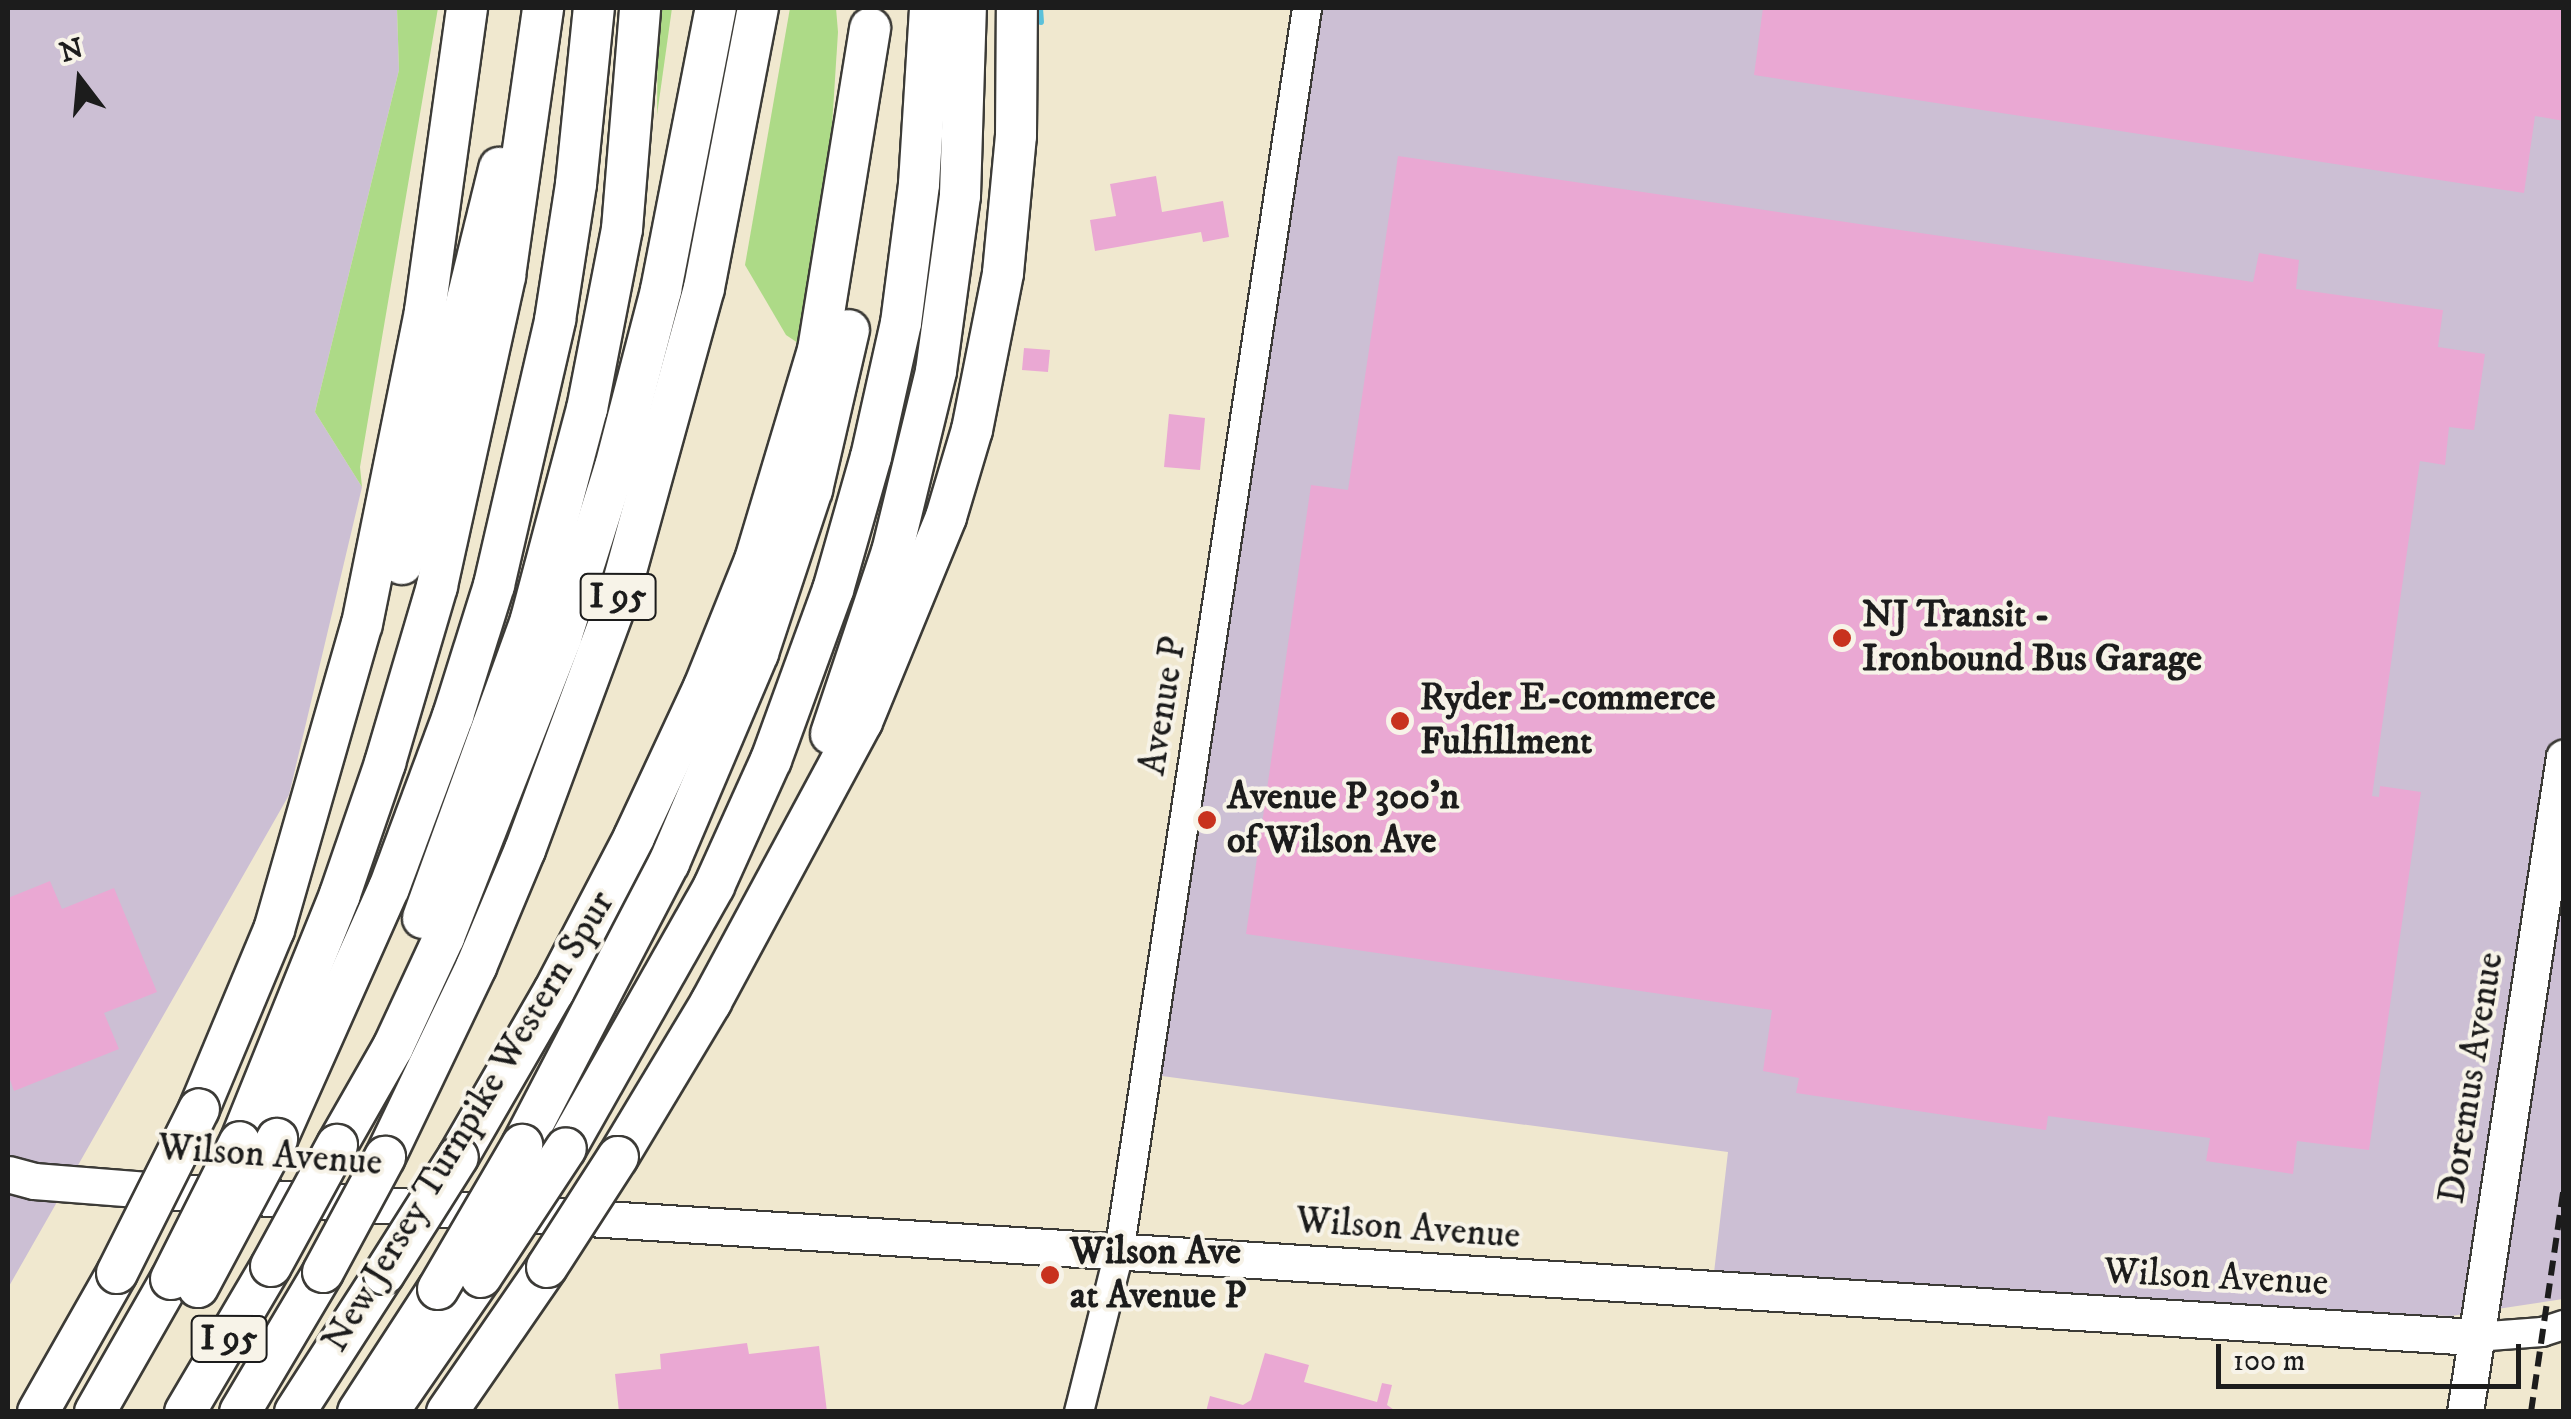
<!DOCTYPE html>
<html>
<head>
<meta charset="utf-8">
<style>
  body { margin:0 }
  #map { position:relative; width:2571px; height:1419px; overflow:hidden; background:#f0e8cf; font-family:"IM FELL DW Pica",serif }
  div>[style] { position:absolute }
  .industrial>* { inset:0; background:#ccbfd4 }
  .green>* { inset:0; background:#adda87 }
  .stream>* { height:6px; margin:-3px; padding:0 3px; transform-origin:3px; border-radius:3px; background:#5cc1da }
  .building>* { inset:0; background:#eaa8d3 }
  .roads { filter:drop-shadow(2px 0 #3c3b37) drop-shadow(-2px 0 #3c3b37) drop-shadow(0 2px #3c3b37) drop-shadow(0 -2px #3c3b37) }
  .minor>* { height:28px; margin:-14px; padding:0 14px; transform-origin:14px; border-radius:14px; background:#fff }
  .major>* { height:35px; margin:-17.5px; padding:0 17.5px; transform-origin:17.5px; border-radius:17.5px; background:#fff }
  .highway>* { height:40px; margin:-20px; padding:0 20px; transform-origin:20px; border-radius:20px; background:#fff }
  .rail>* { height:6px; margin-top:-3px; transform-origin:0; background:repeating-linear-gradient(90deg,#1c1c1c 0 15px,transparent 0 23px) }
  .bridges { filter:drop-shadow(2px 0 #3c3b37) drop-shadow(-2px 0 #3c3b37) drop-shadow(0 2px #3c3b37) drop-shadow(0 -2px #3c3b37) }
  .highway-bridge>* { height:40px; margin:-20px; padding:0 20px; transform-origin:20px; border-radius:20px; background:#fff }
  .dots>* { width:28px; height:28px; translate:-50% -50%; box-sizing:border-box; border:5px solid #f7f3e8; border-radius:50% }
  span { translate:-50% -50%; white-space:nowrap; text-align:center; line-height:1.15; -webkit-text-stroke:8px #f7f3e8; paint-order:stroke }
  .shield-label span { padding:2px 8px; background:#f7f3e8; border:2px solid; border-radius:8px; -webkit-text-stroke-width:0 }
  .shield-label { font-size:35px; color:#1c1c1c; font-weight:700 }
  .poi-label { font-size:38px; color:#1c1c1c; font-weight:700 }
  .left { translate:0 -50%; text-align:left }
  .street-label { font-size:38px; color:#1c1c1c }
  .frame { position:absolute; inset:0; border:10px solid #1c1c1c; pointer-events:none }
  .north { position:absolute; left:30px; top:30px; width:100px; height:100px; -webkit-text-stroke:8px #f7f3e8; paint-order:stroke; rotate:344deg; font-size:28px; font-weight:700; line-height:40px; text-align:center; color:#1c1c1c }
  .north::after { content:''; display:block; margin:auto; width:35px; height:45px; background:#1c1c1c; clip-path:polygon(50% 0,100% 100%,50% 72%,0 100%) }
  .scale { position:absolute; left:2216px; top:1344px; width:305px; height:45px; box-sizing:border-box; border:5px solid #1c1c1c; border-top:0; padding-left:12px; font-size:30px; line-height:35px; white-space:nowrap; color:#1c1c1c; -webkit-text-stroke:8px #f7f3e8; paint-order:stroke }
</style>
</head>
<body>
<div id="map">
  <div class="industrial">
    <i style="clip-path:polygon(8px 8px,397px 8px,399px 70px,315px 412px,362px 487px,289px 795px,8px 1288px)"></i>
    <i style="clip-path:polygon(1305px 8px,2563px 8px,2563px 1299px,2451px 1316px,1712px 1290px,1728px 1152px,1147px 1074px)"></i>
  </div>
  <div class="green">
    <i style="clip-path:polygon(397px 8px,438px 8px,360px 467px,362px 487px,315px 412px,399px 70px)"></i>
    <i style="clip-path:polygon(658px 8px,672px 8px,657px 115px)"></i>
    <i style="clip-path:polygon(790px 8px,836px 8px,838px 32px,832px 126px,798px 343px,786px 335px,745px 265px)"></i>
  </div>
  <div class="stream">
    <i style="left:1040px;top:8px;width:14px;rotate:86deg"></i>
  </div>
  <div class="building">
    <i style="clip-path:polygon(1763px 8px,2564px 8px,2564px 121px,2535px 116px,2524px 193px,1754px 75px)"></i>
    <i style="clip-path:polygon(1398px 156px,2253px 282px,2259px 253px,2299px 260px,2296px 289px,2443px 310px,2438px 347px,2485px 354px,2474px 430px,2449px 427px,2445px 465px,2420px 461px,2372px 796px,2379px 797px,2380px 786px,2421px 792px,2369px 1150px,2297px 1141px,2293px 1174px,2206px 1161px,2210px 1138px,2048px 1116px,2046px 1130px,1796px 1093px,1799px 1078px,1763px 1071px,1772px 1010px,1246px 934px,1311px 485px,1348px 490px)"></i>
    <i style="clip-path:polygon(1156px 176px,1162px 212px,1223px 201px,1229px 237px,1203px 242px,1201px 232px,1095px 251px,1090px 220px,1116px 216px,1110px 184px)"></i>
    <i style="clip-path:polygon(1024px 348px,1050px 350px,1048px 372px,1022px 370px)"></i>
    <i style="clip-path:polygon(1169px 414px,1205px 418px,1200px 470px,1164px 467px)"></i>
    <i style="clip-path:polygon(50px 881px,62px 909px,114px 888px,157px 992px,104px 1013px,119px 1049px,14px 1091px,8px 1074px,8px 898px)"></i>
    <i style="clip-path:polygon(747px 1343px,749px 1354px,819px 1346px,827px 1412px,619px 1412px,615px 1374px,661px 1369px,660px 1354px)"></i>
    <i style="clip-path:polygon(1265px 1353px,1309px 1365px,1304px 1382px,1377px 1402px,1382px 1383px,1392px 1385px,1387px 1405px,1397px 1412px,1206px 1412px,1210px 1396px,1243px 1405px,1251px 1400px)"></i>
  </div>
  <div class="roads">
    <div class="minor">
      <i style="left:2476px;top:1337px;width:66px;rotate:-4.3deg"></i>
      <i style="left:2542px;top:1332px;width:23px;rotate:-18deg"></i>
      <i style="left:1079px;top:1412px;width:164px;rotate:-75.9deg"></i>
      <i style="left:1119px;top:1253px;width:1259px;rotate:-81.41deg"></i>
    </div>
    <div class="major">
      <i style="left:8px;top:1174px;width:27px;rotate:15deg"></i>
      <i style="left:34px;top:1181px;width:126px;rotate:4.5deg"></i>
      <i style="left:160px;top:1191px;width:2321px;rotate:3.61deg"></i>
      <i style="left:2465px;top:1412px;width:662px;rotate:-81.41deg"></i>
    </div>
    <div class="highway">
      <i style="left:402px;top:564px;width:408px;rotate:-76.2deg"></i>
      <i style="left:831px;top:734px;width:192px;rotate:-71.5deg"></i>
      <i style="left:892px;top:552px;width:186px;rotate:-76.3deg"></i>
      <i style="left:936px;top:371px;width:178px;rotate:-82.2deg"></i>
      <i style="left:960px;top:195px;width:187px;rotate:-88.2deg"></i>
      <i style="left:423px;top:918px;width:318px;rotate:-70.1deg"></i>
      <i style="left:531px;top:619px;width:217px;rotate:-75.1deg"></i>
      <i style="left:587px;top:409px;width:183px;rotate:-79deg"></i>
      <i style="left:622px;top:229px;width:222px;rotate:-85.3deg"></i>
      <i style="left:199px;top:1109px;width:194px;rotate:-67.3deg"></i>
      <i style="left:274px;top:930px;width:318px;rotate:-74deg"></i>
      <i style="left:362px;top:624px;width:319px;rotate:-78.6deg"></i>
      <i style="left:425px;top:311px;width:306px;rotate:-82.1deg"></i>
      <i style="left:277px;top:1139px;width:275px;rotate:-66deg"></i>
      <i style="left:389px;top:888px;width:184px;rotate:-69.6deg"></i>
      <i style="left:453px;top:716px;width:137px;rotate:-72.6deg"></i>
      <i style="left:494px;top:585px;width:272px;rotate:-77deg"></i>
      <i style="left:555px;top:320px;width:138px;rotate:-81.2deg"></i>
      <i style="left:576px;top:184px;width:177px;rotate:-84.2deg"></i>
      <i style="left:240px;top:1142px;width:267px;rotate:-68deg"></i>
      <i style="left:340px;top:894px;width:139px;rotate:-71deg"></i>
      <i style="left:385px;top:763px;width:184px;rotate:-73.6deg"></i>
      <i style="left:437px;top:586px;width:317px;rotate:-77.6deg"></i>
      <i style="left:505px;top:276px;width:271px;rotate:-81.9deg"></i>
      <i style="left:337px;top:1145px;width:113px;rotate:-60.3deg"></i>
      <i style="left:393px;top:1047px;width:121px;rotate:-65.1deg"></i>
      <i style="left:444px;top:937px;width:321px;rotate:-68.6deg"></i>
      <i style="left:561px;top:638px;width:179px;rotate:-72.5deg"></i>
      <i style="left:615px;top:467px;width:183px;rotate:-75.4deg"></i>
      <i style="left:661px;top:290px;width:287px;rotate:-79deg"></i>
      <i style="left:522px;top:1145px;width:318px;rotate:-62.5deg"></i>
      <i style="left:669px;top:863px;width:228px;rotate:-67deg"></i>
      <i style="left:758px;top:653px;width:172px;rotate:-71.7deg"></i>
      <i style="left:812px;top:490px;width:164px;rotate:-77deg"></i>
      <i style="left:566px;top:1148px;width:301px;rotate:-60.5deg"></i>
      <i style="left:714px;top:886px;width:138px;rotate:-65.7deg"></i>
      <i style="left:771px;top:760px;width:181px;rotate:-70deg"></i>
      <i style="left:833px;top:590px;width:138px;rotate:-74.1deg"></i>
      <i style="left:871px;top:457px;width:137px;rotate:-77.4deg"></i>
      <i style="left:901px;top:323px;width:140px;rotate:-82.6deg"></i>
      <i style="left:919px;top:184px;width:176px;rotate:-86.4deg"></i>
      <i style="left:385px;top:1157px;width:211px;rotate:-64.4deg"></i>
      <i style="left:476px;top:967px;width:127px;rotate:-67.3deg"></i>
      <i style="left:525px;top:850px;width:274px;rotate:-69.7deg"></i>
      <i style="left:620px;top:593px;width:316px;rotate:-74.6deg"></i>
      <i style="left:704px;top:288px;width:285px;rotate:-79.1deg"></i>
      <i style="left:458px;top:1157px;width:192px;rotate:-60deg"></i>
      <i style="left:554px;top:991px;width:174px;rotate:-62.5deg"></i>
      <i style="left:634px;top:837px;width:166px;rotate:-65deg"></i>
      <i style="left:704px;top:687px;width:137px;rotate:-68.1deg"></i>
      <i style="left:755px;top:560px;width:219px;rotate:-73.3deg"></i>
      <i style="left:818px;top:350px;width:326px;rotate:-80.8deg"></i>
      <i style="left:618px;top:1157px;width:181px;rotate:-59deg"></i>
      <i style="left:711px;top:1002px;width:318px;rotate:-61.7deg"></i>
      <i style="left:862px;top:722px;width:222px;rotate:-67.7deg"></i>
      <i style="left:946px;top:517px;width:91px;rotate:-73.4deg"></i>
      <i style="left:972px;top:430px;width:160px;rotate:-78.8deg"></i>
      <i style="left:1003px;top:273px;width:138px;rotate:-84.6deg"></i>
      <i style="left:1016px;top:136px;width:128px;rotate:-89.6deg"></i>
      <i style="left:38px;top:1412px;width:160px;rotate:-60.4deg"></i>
      <i style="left:95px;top:1412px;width:153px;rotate:-60.3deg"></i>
      <i style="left:185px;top:1412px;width:169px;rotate:-59.5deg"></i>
      <i style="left:240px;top:1412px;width:163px;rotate:-59.3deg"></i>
      <i style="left:295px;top:1412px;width:164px;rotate:-57.2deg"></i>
      <i style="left:358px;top:1412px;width:147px;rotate:-57deg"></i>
      <i style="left:388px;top:1412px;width:164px;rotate:-55.4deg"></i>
      <i style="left:447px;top:1412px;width:176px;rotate:-55.4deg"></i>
    </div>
  </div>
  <div class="rail">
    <i style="left:2531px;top:1412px;width:229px;rotate:-81.7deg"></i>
  </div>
  <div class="bridges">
    <div class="highway-bridge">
      <i style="left:271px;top:1266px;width:138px;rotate:-61.4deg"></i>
      <i style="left:547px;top:1267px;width:131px;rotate:-57.2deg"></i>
      <i style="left:323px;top:1272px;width:131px;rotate:-61.7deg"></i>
      <i style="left:117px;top:1273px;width:183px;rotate:-63.4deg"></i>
      <i style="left:384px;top:1274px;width:138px;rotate:-57.7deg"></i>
      <i style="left:481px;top:1277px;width:154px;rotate:-56.6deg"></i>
      <i style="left:171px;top:1279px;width:153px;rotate:-63.3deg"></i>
      <i style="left:198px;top:1287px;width:168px;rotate:-61.9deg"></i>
      <i style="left:438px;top:1289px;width:167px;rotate:-59.7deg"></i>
    </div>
  </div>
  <div class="dots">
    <i style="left:1842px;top:638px;background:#c8321e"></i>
    <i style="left:1400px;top:721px;background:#c8321e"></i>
    <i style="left:1207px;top:820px;background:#c8321e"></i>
    <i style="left:1050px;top:1275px;background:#c8321e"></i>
  </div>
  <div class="shield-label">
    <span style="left:618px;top:597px">I 95</span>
    <span style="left:229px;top:1339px">I 95</span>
  </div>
  <div class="poi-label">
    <span class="left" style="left:1862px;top:638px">NJ Transit -<br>Ironbound Bus Garage</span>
    <span class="left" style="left:1420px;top:721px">Ryder E-commerce<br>Fulfillment</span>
    <span class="left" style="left:1227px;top:820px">Avenue P 300'n<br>of Wilson Ave</span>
    <span class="left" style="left:1070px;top:1275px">Wilson Ave<br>at Avenue P</span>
  </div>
  <div class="street-label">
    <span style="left:1164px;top:706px;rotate:-81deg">Avenue P</span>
    <span style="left:2472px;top:1078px;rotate:-81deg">Doremus Avenue</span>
    <span style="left:469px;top:1122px;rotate:-59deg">New Jersey Turnpike Western Spur</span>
    <span style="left:270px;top:1156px;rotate:4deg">Wilson Avenue</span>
    <span style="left:1408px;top:1229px;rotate:4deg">Wilson Avenue</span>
    <span style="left:2216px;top:1278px;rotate:3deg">Wilson Avenue</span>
  </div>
  <div class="frame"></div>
  <div class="north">N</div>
  <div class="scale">100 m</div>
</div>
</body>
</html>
